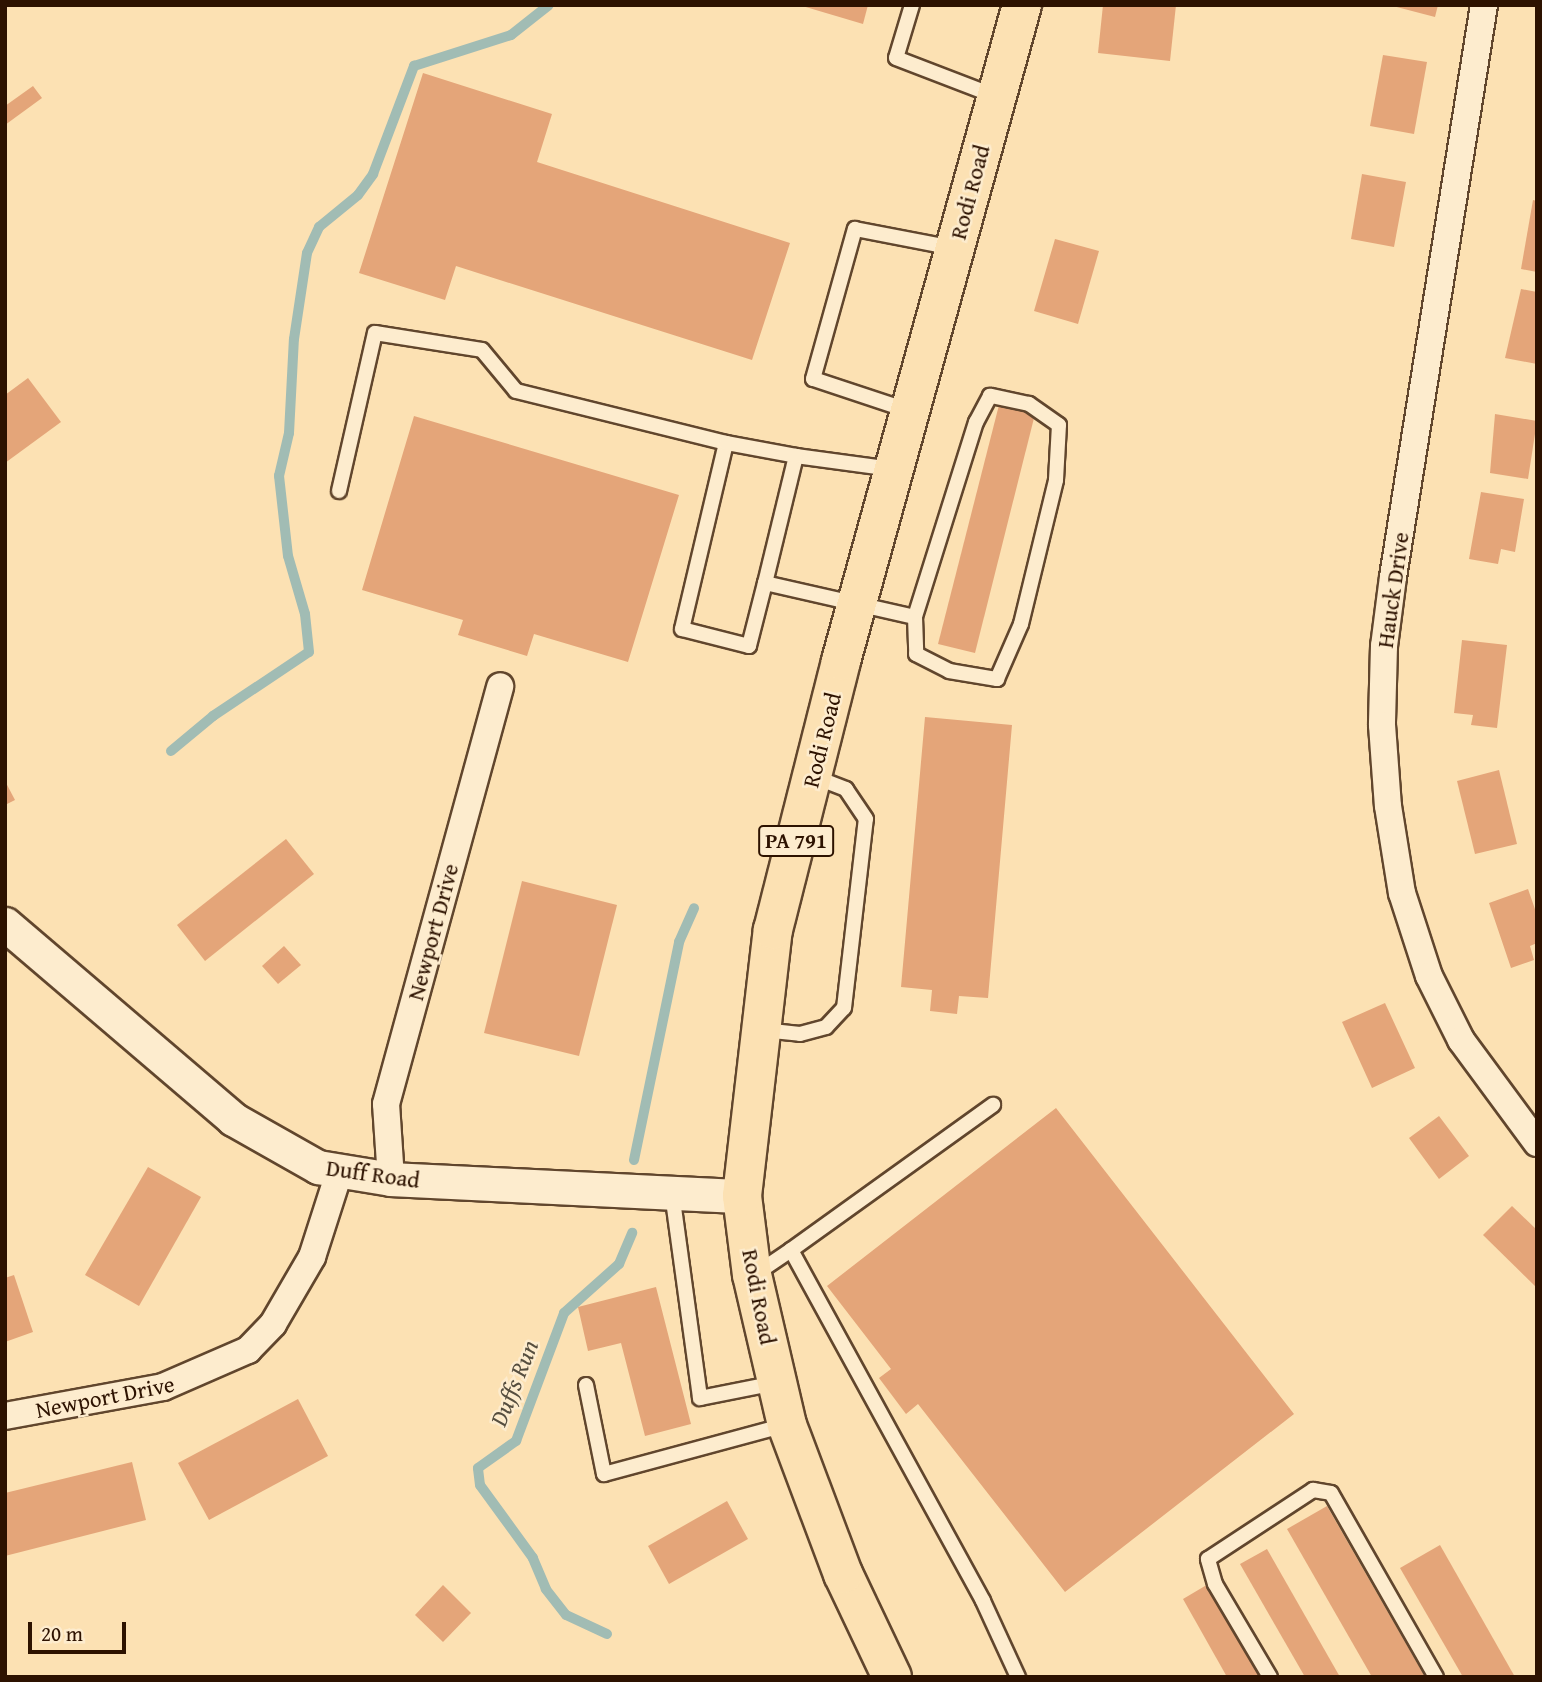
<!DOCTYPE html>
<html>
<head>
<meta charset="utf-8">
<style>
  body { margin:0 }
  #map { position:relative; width:1542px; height:1682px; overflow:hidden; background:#fce1b3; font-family:"Gentium Book Plus",serif }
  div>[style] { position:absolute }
  .stream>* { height:10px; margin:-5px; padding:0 5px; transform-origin:5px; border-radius:5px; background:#a1bcb4 }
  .building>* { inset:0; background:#e4a579 }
  .roads { filter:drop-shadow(2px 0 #61462d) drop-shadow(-2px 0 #61462d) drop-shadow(0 2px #61462d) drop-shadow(0 -2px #61462d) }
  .service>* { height:14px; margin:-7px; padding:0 7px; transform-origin:7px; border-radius:7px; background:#fdecce }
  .minor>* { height:26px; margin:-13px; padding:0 13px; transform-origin:13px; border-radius:13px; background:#fdecce }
  .tertiary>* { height:33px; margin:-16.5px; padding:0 16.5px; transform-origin:16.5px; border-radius:16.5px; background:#fdecce }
  .primary>* { height:38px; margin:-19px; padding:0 19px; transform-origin:19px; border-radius:19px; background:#fce1b3 }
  span { translate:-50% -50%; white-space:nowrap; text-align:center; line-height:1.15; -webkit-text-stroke:5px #fdecce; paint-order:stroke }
  .shield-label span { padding:2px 5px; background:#fdecce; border:2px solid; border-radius:5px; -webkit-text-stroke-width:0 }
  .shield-label { font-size:21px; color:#2d1200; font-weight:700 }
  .street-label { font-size:23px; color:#2d1200 }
  .water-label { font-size:24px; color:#564e3f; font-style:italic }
  .frame { position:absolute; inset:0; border:7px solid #2d1200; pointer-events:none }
  .scale { position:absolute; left:28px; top:1622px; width:98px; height:32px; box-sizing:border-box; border:4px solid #2d1200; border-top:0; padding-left:9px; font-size:21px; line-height:24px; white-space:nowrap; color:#2d1200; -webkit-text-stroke:5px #fdecce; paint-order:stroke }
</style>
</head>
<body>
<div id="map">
  <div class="stream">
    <i style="left:171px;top:751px;width:55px;rotate:-39.8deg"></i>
    <i style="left:213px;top:716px;width:115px;rotate:-33.7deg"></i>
    <i style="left:309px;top:652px;width:38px;rotate:-96deg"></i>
    <i style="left:305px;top:614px;width:60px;rotate:-106.3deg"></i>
    <i style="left:288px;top:556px;width:81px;rotate:-96.4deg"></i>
    <i style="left:279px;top:476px;width:44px;rotate:-76.9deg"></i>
    <i style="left:289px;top:433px;width:94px;rotate:-87deg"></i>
    <i style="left:294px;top:339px;width:87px;rotate:-81.4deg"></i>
    <i style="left:307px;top:253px;width:29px;rotate:-65deg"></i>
    <i style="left:319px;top:227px;width:50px;rotate:-39.4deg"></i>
    <i style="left:358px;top:195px;width:26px;rotate:-54deg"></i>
    <i style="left:373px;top:174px;width:116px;rotate:-69.2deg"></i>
    <i style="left:414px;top:66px;width:102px;rotate:-17.7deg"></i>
    <i style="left:511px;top:35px;width:48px;rotate:-38.3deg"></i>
    <i style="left:634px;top:1160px;width:223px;rotate:-78.3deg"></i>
    <i style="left:679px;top:942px;width:37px;rotate:-66deg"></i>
    <i style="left:607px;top:1634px;width:45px;rotate:-155.1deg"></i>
    <i style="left:566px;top:1615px;width:33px;rotate:-128deg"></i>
    <i style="left:546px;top:1589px;width:34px;rotate:-113deg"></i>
    <i style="left:533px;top:1558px;width:90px;rotate:-126deg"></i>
    <i style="left:480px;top:1485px;width:17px;rotate:-97deg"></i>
    <i style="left:478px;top:1468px;width:47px;rotate:-35.4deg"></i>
    <i style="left:516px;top:1441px;width:137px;rotate:-69.4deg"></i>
    <i style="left:564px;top:1313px;width:74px;rotate:-41.7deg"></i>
    <i style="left:619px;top:1264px;width:34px;rotate:-67deg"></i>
  </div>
  <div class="building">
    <i style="clip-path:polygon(799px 5px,868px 5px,863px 24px)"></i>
    <i style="clip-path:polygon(1103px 5px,1176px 5px,1170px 61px,1098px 53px)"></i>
    <i style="clip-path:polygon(1389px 5px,1438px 5px,1435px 17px)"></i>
    <i style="clip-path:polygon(1383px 55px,1427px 62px,1414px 134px,1370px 126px)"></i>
    <i style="clip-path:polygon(423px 73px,552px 114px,537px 162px,790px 243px,752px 360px,456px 266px,445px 300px,359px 273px)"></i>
    <i style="clip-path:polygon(33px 86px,42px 98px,5px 125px,5px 106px)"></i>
    <i style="clip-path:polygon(1362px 174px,1406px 182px,1394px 247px,1351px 239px)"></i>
    <i style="clip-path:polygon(1533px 200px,1537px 201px,1537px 272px,1521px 269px)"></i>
    <i style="clip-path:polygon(1055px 239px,1099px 251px,1078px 324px,1034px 311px)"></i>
    <i style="clip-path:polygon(1521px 289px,1537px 292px,1537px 364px,1505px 358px)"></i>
    <i style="clip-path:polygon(28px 378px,61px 422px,5px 463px,5px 395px)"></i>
    <i style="clip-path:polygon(999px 405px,1035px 414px,975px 653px,938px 644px)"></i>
    <i style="clip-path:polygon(1495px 414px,1537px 421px,1528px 479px,1490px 473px)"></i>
    <i style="clip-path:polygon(414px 416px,679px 495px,628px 662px,534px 634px,527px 656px,458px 635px,463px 620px,362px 590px)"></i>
    <i style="clip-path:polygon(1481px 492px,1524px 499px,1515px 552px,1501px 549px,1498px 564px,1469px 559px)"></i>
    <i style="clip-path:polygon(1462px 640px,1507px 645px,1497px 728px,1471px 725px,1473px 715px,1454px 713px)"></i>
    <i style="clip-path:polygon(925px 717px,1012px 725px,988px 998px,959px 996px,957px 1014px,930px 1011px,932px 990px,901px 987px)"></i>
    <i style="clip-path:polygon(1499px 770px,1517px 844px,1475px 854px,1457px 781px)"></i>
    <i style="clip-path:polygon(5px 781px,15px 800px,5px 805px)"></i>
    <i style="clip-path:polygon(286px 839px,314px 874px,205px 961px,177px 925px)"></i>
    <i style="clip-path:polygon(522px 881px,617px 905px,579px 1056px,484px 1033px)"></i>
    <i style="clip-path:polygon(1528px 889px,1537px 915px,1537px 943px,1530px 946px,1534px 960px,1511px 968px,1489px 903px)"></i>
    <i style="clip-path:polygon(284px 946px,301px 965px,278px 984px,262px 966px)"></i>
    <i style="clip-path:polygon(1385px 1003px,1415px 1068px,1372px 1088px,1342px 1022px)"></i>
    <i style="clip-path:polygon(1056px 1108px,1294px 1414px,1065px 1592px,918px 1404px,906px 1414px,879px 1378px,891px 1369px,827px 1286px)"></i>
    <i style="clip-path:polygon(1439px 1116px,1469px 1156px,1439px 1179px,1409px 1138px)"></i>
    <i style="clip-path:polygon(148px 1167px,201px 1197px,139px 1306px,85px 1275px)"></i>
    <i style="clip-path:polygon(1512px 1206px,1537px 1230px,1537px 1288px,1483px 1235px)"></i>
    <i style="clip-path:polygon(14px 1275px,33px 1332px,5px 1342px,5px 1278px)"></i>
    <i style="clip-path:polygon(656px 1287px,691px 1424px,645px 1436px,621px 1343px,588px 1351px,578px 1307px)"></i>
    <i style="clip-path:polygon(298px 1399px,328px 1456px,209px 1520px,178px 1463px)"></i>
    <i style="clip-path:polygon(132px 1462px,146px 1520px,5px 1556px,5px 1493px)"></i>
    <i style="clip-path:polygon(727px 1501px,748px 1539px,669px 1584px,648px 1546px)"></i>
    <i style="clip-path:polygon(1327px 1506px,1425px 1677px,1372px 1677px,1287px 1529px)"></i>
    <i style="clip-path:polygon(1440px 1545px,1515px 1677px,1463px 1677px,1400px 1568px)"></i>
    <i style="clip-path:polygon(1267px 1549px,1340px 1677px,1305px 1677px,1240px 1564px)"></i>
    <i style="clip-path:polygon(1210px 1583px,1263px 1677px,1227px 1677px,1183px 1599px)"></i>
    <i style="clip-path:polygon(443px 1585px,471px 1613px,443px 1642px,415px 1615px)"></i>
  </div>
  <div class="roads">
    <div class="service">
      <i style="left:912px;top:5px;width:55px;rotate:106.8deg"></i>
      <i style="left:896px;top:58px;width:106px;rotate:21deg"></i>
      <i style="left:910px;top:411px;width:102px;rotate:-161.7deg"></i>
      <i style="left:813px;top:379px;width:156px;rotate:-74.4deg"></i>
      <i style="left:855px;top:229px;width:101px;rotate:10.9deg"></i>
      <i style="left:892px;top:469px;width:97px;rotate:-172.3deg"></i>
      <i style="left:796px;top:456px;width:131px;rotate:103.7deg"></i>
      <i style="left:765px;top:583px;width:154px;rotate:12.8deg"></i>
      <i style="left:915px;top:617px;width:37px;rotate:88deg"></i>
      <i style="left:916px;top:654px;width:37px;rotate:27deg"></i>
      <i style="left:949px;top:671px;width:49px;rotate:9.5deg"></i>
      <i style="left:997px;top:679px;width:60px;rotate:-66.4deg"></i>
      <i style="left:1021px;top:624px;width:148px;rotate:-76.3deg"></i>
      <i style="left:1056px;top:480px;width:55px;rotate:-86.9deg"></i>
      <i style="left:1059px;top:425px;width:37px;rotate:-145deg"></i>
      <i style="left:1029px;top:404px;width:40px;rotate:-168deg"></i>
      <i style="left:990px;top:396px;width:30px;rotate:118deg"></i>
      <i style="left:976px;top:422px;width:204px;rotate:107.4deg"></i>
      <i style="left:339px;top:491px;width:162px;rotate:-77.2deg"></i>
      <i style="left:375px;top:333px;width:108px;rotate:9deg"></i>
      <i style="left:482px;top:350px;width:53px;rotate:50.3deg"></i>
      <i style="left:516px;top:391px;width:216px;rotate:13.9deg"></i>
      <i style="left:765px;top:583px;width:65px;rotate:104.3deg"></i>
      <i style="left:749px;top:646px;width:69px;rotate:-165.8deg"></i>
      <i style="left:682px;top:629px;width:191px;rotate:-76.7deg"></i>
      <i style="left:726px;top:443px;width:71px;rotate:10.5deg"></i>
      <i style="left:763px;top:1030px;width:37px;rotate:6deg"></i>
      <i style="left:800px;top:1034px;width:27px;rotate:-15deg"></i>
      <i style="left:826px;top:1027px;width:26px;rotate:-47deg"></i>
      <i style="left:844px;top:1008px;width:190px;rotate:-83.4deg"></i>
      <i style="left:866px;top:819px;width:36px;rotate:-124deg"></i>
      <i style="left:846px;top:789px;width:34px;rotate:-159deg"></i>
      <i style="left:672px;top:1193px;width:207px;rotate:82.2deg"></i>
      <i style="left:700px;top:1398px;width:77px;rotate:-11.2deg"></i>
      <i style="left:791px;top:1250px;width:249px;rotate:-35.7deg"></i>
      <i style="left:757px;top:1273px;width:41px;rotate:-34.1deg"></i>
      <i style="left:791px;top:1250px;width:400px;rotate:61.3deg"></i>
      <i style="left:983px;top:1601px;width:84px;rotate:65.3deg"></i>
      <i style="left:586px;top:1385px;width:91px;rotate:78.6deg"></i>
      <i style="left:604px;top:1474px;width:188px;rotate:-15.1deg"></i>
      <i style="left:1270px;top:1677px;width:108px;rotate:-120.6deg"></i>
      <i style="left:1215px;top:1584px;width:26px;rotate:-106deg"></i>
      <i style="left:1208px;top:1559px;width:126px;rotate:-33.3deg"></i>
      <i style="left:1313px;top:1490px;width:18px;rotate:9deg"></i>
      <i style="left:1331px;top:1493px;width:212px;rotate:60.3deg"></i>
    </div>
    <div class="minor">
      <i style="left:1484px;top:5px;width:579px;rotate:99.04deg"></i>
      <i style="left:1393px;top:577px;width:70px;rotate:97.4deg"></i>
      <i style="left:1384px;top:646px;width:79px;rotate:91.5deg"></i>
      <i style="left:1382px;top:725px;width:81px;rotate:85.8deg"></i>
      <i style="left:1388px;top:806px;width:88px;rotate:80.9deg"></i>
      <i style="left:1402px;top:893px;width:87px;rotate:72deg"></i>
      <i style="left:1429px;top:976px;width:72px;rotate:63.4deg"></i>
      <i style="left:1461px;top:1040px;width:128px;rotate:53.6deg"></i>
      <i style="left:391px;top:1179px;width:75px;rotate:-93.8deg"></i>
      <i style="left:386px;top:1104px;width:433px;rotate:-74.7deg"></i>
      <i style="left:5px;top:1416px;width:161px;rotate:-10.4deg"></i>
      <i style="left:163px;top:1387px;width:93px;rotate:-23.5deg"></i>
      <i style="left:248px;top:1350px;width:36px;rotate:-46deg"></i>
      <i style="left:273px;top:1324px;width:78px;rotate:-59.8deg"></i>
      <i style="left:312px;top:1257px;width:88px;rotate:-72.2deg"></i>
    </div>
    <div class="tertiary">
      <i style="left:5px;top:924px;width:300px;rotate:40.5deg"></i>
      <i style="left:233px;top:1119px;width:98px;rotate:29.5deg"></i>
      <i style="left:318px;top:1167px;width:74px;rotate:9.3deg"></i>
      <i style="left:391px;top:1179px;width:351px;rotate:2.8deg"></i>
    </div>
    <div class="primary">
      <i style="left:892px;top:1677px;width:114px;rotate:-115.4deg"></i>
      <i style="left:843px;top:1574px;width:159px;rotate:-110.6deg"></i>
      <i style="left:787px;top:1425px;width:154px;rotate:-103.1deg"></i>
      <i style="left:752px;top:1275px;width:80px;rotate:-97.2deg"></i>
      <i style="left:742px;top:1196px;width:268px;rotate:-83.4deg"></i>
      <i style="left:773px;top:930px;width:277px;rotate:-75.8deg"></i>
      <i style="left:841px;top:661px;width:681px;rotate:-74.58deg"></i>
    </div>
  </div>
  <div class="shield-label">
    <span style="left:796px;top:841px">PA 791</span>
  </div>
  <div class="street-label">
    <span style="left:970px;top:192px;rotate:-75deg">Rodi Road</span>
    <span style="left:1393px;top:590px;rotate:-82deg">Hauck Drive</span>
    <span style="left:822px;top:740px;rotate:-76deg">Rodi Road</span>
    <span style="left:433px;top:932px;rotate:-75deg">Newport Drive</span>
    <span style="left:373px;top:1174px;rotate:8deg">Duff Road</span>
    <span style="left:759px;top:1297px;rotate:79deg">Rodi Road</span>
    <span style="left:105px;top:1397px;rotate:-11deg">Newport Drive</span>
  </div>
  <div class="water-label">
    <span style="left:514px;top:1383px;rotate:-68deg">Duffs Run</span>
  </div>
  <div class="frame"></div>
  <div class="scale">20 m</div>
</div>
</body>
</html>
